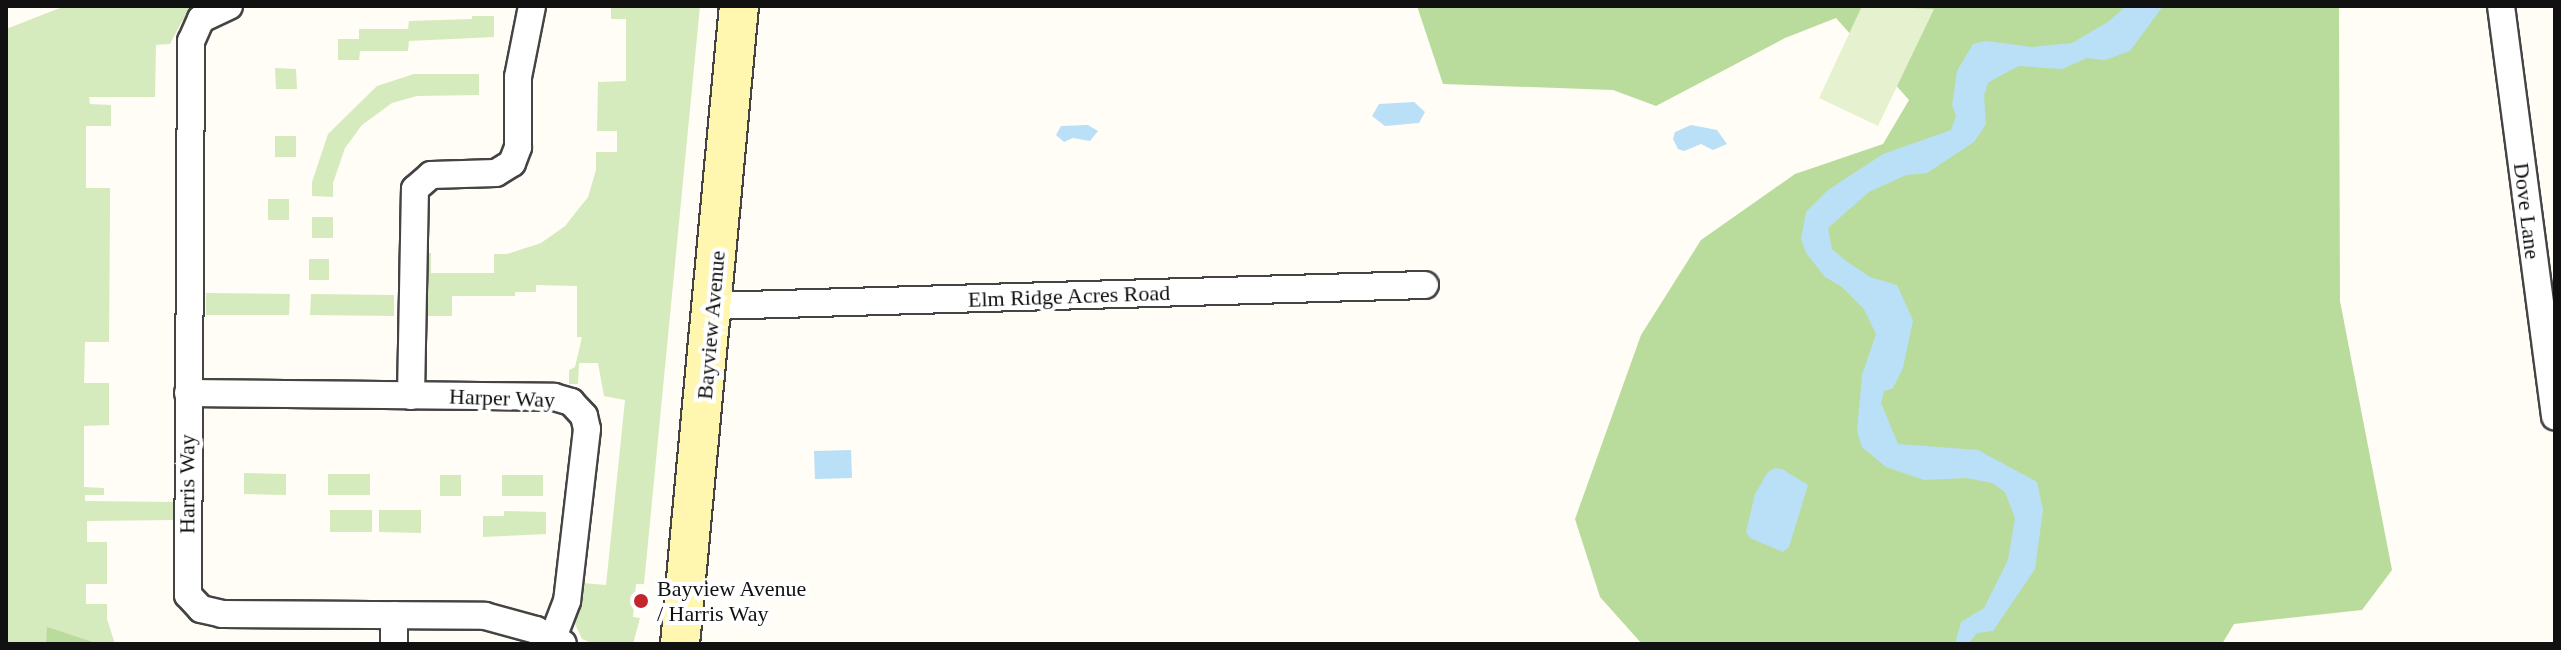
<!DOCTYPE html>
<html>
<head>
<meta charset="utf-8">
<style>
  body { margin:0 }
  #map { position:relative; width:2561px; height:650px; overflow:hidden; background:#fffdf5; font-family:"Times New Roman",serif }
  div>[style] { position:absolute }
  .green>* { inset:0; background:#d5ebbd }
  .forest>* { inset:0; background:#b9dc9c }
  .pitch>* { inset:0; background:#e6f2cf }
  .water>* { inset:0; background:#b9e0f7 }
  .roads { filter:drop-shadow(2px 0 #444) drop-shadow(-2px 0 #444) drop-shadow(0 2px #444) drop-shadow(0 -2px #444) }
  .street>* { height:26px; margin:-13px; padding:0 13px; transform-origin:13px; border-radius:13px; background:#fff }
  .secondary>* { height:38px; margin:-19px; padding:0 19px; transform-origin:19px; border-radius:19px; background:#fff6b0 }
  .dots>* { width:22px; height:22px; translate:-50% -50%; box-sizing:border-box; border:4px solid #fff; border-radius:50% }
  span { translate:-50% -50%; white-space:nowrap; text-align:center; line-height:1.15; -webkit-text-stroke:8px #fff; paint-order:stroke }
  .street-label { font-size:22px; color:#111 }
  .poi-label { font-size:22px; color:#111 }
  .left { translate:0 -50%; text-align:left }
  .frame { position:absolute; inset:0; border:8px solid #111; pointer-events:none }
</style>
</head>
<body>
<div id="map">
  <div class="green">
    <i style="clip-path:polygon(65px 6px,201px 6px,182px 21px,170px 44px,156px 45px,155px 97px,89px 97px,90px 104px,111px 105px,111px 126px,86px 126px,86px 188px,110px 188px,110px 209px,109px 342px,85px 342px,84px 383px,109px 383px,109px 425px,84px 426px,84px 487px,104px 488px,104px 495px,85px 495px,85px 501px,177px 502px,176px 520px,87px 521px,87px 542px,107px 542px,107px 584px,86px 584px,86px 604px,107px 604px,107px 619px,115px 644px,6px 644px,6px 29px)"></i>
    <i style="clip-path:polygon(611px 6px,700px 6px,644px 584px,636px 584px,633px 617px,640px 618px,633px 644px,594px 644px,582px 639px,575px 624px,583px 583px,606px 585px,625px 400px,604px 396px,598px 363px,579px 363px,578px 384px,569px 384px,569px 370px,575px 367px,582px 337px,577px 337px,577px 286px,536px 285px,536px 292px,515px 292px,515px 296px,452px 296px,452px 316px,424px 316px,425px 253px,431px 253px,431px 273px,494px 273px,494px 254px,507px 254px,541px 243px,565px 226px,588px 197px,596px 170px,596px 152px,617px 152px,617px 131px,597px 131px,598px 82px,626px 81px,626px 19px,611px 19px)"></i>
    <i style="clip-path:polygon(472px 16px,494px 16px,494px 37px,409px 41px,408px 51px,360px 51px,359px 60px,338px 60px,338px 39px,359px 39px,359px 29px,408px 29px,409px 21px,472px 19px)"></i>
    <i style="clip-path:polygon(275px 68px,296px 69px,297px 89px,276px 89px)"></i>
    <i style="clip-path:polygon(414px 74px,479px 74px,479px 95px,417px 96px,392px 103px,362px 125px,345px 148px,333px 183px,333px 197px,312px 196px,312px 182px,328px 134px,377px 86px)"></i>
    <i style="clip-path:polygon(275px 136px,296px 136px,296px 157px,275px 157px)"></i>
    <i style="clip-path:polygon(268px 199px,289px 199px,289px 220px,268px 220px)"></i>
    <i style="clip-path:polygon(312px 217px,333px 217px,333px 238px,312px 238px)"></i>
    <i style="clip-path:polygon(309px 259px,329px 259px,329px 280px,309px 280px)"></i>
    <i style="clip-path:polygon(206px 293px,290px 294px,289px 315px,206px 315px)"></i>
    <i style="clip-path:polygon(311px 294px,394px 295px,394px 316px,310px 315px)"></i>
    <i style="clip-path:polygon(244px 473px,286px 474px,286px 495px,244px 494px)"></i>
    <i style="clip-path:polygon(328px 474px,370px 474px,370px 495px,328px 495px)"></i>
    <i style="clip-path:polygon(440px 475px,461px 475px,461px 496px,440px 496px)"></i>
    <i style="clip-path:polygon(502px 475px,543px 475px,543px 496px,502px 496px)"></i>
    <i style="clip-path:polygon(330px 510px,372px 510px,372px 532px,330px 532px)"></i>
    <i style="clip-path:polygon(379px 510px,421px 510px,421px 533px,379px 532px)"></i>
    <i style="clip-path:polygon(504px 511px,546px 512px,546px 534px,483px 537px,483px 516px,504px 516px)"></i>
  </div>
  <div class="forest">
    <i style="clip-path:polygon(1417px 6px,2339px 6px,2340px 301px,2392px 570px,2362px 610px,2234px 624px,2222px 644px,1642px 644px,1600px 597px,1575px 519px,1641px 335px,1701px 240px,1795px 174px,1883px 144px,1909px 100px,1836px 18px,1785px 38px,1656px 106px,1613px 90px,1443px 84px)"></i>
    <i style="clip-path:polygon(47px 627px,93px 642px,94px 644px,46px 644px)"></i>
  </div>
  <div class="pitch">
    <i style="clip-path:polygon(1862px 6px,1934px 9px,1878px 126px,1819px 98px)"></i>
  </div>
  <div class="water">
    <i style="clip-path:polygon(2126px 6px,2163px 6px,2130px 51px,2105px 60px,2087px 58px,2062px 69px,2019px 66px,1996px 78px,1988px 83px,1984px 95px,1986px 124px,1974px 142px,1927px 173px,1906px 175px,1869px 192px,1828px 228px,1832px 249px,1846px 261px,1870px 277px,1897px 285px,1913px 320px,1903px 368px,1893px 388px,1884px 391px,1881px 403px,1898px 444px,1978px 450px,2037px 482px,2043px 510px,2035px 569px,1993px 631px,1977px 633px,1968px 644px,1955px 644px,1961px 622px,1984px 608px,2008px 560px,2015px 518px,2005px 492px,1992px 483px,1966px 478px,1924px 480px,1886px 467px,1862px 447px,1857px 431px,1862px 375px,1876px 334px,1864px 309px,1842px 287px,1825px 277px,1806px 253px,1801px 239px,1806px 212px,1828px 190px,1883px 154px,1951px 130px,1956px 115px,1952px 106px,1957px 71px,1973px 44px,1986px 41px,2032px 47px,2072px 43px,2108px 22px)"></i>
    <i style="clip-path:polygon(1414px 102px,1425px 112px,1419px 123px,1385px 126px,1372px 116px,1379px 104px)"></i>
    <i style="clip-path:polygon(1088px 125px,1098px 131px,1090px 141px,1073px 138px,1064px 142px,1056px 135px,1061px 126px)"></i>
    <i style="clip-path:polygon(1691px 125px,1717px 130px,1727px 144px,1713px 150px,1701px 144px,1684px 151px,1678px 149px,1673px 139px,1675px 132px)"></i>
    <i style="clip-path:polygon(851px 450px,852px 478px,815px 479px,814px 451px)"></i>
    <i style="clip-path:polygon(1775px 468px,1782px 469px,1808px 485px,1789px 547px,1783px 552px,1750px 538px,1746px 532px,1755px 494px,1768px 472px)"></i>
  </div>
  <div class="roads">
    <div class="street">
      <i style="left:229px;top:6px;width:31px;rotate:155deg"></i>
      <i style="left:201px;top:19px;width:24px;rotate:114deg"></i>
      <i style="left:191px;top:41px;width:554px;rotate:90.31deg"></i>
      <i style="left:188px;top:595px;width:19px;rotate:47deg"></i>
      <i style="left:201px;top:609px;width:22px;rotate:13deg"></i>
      <i style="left:222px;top:614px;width:263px;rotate:0.4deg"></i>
      <i style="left:485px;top:616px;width:53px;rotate:15.4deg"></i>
      <i style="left:536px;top:630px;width:30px;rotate:27deg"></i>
      <i style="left:2501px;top:6px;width:414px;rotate:82.5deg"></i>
      <i style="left:713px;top:306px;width:712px;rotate:-1.69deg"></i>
      <i style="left:188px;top:393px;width:366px;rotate:0.6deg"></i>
      <i style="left:554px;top:397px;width:18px;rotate:16deg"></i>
      <i style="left:571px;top:402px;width:19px;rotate:47deg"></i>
      <i style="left:584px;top:416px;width:13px;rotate:77deg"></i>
      <i style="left:587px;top:429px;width:173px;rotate:96.6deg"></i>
      <i style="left:567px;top:601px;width:40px;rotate:111deg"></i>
      <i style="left:411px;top:396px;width:207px;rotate:-88.9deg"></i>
      <i style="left:415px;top:189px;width:21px;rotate:-41deg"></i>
      <i style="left:431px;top:175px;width:65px;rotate:-1.8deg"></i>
      <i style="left:496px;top:173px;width:19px;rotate:-32deg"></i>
      <i style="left:512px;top:163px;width:17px;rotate:-69deg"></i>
      <i style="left:518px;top:147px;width:70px;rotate:-90deg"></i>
      <i style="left:518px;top:77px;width:72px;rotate:-78.8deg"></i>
      <i style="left:394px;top:644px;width:29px;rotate:-90deg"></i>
    </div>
    <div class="secondary">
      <i style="left:680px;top:644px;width:641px;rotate:-84.72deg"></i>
    </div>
  </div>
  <div class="dots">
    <i style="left:641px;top:601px;background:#c4262e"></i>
  </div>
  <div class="street-label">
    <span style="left:2527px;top:211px;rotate:83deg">Dove Lane</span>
    <span style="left:1069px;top:296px;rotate:-2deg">Elm Ridge Acres Road</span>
    <span style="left:711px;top:325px;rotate:-85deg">Bayview Avenue</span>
    <span style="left:502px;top:398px;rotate:2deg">Harper Way</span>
    <span style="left:187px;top:484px;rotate:-90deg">Harris Way</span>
  </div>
  <div class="poi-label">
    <span class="left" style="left:657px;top:601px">Bayview Avenue<br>/ Harris Way</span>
  </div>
  <div class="frame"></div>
</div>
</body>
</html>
